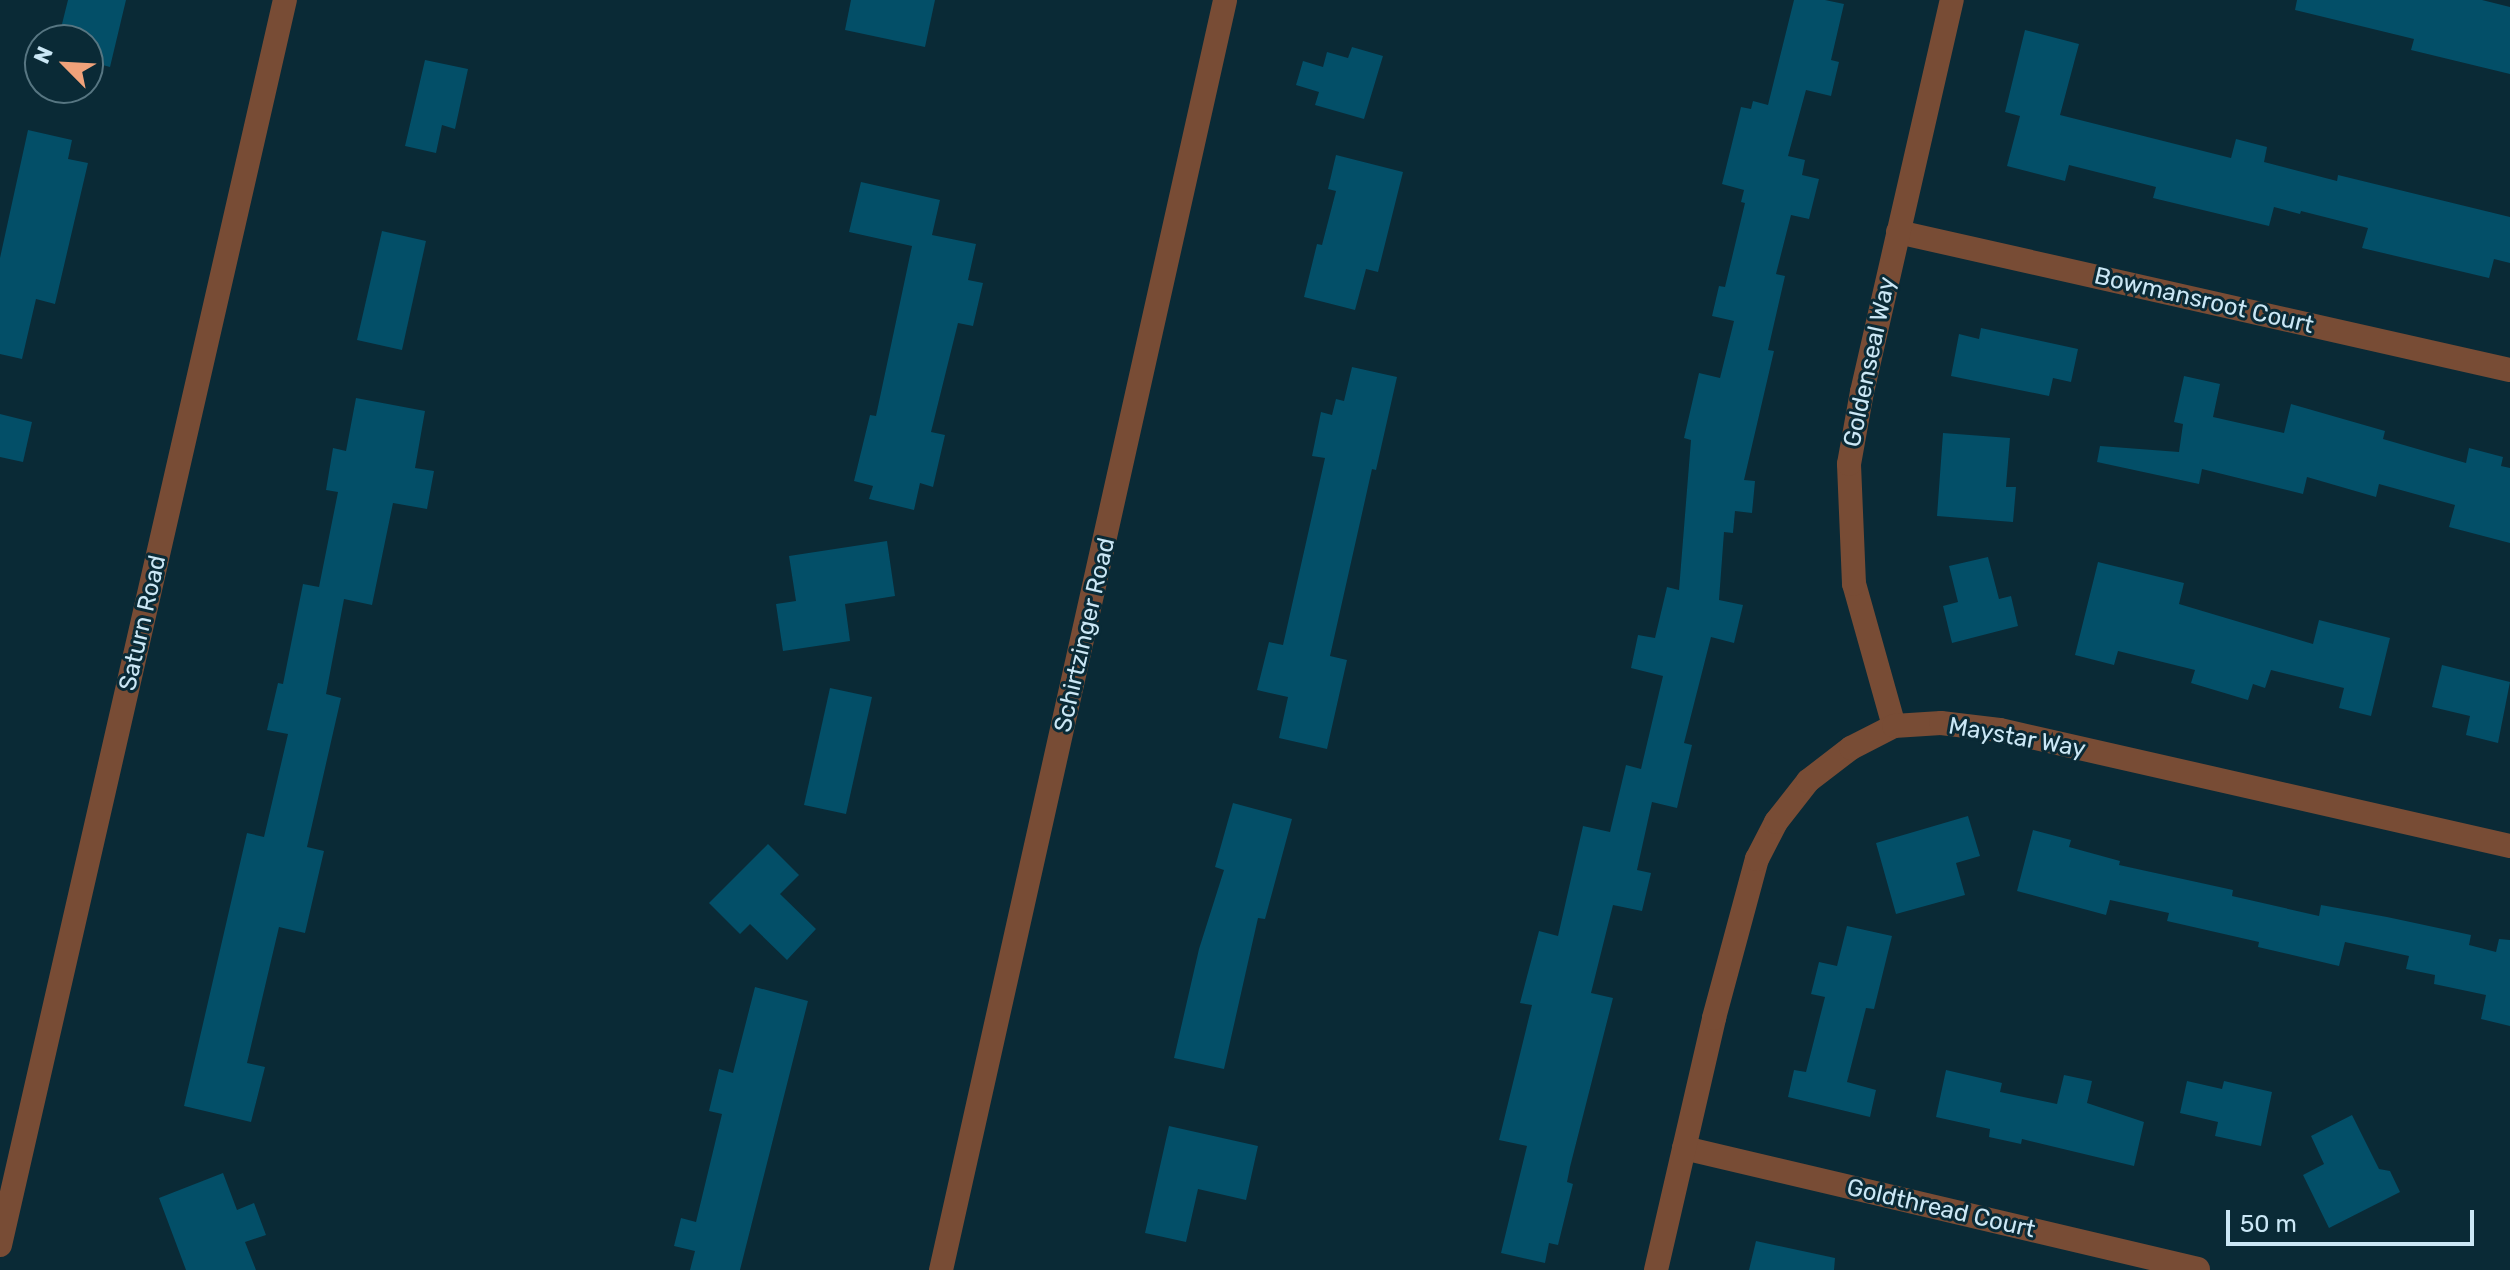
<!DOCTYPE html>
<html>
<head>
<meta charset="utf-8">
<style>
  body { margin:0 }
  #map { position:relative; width:2510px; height:1270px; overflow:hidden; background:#0a2a36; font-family:Rubik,sans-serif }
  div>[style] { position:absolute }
  .building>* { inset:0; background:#034f68 }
  .street>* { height:24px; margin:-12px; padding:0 12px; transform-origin:12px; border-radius:12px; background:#784c35 }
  span { translate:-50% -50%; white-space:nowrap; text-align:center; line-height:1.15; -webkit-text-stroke:6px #0a2a36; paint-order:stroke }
  .street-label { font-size:24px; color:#cbe7f5 }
  .north { position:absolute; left:24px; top:24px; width:80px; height:80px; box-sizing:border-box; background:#0a2a36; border:2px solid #577682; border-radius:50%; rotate:294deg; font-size:22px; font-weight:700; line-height:32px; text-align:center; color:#cbe7f5 }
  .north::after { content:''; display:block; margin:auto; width:28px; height:36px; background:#f0a27a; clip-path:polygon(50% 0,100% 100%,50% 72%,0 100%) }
  .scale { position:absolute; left:2226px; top:1210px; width:248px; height:36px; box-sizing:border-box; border:4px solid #cbe7f5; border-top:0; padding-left:10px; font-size:24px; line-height:28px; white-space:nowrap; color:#cbe7f5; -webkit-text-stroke:6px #0a2a36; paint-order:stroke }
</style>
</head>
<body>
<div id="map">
  <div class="building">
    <i style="clip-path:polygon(68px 0,126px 0,110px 67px,88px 61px,88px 40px,58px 40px)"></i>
    <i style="clip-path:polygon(851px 0,935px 0,925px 47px,845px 30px)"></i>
    <i style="clip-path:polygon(1794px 0,1825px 0,1844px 4px,1831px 60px,1839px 62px,1831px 96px,1806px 90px,1788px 156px,1805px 160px,1802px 175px,1819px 179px,1809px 219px,1791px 215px,1776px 274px,1785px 276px,1768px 350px,1774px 351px,1744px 480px,1755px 481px,1752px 513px,1735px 511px,1733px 533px,1724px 532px,1719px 600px,1743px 605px,1734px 643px,1711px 637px,1684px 743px,1692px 745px,1677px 808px,1652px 802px,1637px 870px,1651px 873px,1642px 911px,1613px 905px,1591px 993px,1613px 998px,1570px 1167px,1567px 1182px,1573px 1184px,1558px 1245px,1549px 1243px,1545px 1263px,1501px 1253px,1527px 1146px,1499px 1140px,1532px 1005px,1520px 1003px,1539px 931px,1558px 936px,1583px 826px,1610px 832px,1626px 765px,1641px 769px,1663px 676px,1631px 668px,1638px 635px,1655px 638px,1667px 587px,1679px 590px,1691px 440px,1684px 438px,1699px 373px,1720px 378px,1734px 321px,1712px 316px,1719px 286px,1725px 287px,1745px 203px,1741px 202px,1744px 190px,1722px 184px,1741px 107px,1751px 109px,1753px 101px,1768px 105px)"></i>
    <i style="clip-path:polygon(2297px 0,2482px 0,2510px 7px,2510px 74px,2411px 50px,2414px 39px,2295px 10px)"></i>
    <i style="clip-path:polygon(2025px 30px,2079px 44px,2060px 115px,2231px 158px,2236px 139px,2267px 147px,2264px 162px,2337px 181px,2338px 175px,2510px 217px,2510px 263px,2494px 259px,2489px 278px,2362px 248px,2368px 228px,2301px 211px,2300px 214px,2274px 207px,2269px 226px,2153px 198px,2156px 187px,2069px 165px,2065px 181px,2007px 166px,2020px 116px,2005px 112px)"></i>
    <i style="clip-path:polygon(1352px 47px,1383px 56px,1364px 119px,1315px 105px,1319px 92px,1296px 85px,1303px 61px,1323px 67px,1327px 52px,1348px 58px)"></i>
    <i style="clip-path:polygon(425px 60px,468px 69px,455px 129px,442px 125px,436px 153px,405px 146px)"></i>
    <i style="clip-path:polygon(28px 130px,72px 140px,68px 159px,88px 163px,55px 304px,36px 299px,22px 359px,0 354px,0 258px)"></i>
    <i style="clip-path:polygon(1336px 155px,1403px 172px,1378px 272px,1366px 269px,1355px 310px,1304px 297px,1317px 244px,1322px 245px,1336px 191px,1328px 189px)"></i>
    <i style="clip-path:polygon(861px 182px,940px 200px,932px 235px,976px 244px,968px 280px,983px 283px,973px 326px,958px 323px,931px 432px,945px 435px,933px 487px,920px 483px,914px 510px,869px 499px,873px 486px,854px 481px,870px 415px,876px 416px,912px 246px,849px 232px)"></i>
    <i style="clip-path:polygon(382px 231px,426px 241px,402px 350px,357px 340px)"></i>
    <i style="clip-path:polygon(1981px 328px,2078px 349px,2071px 382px,2053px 378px,2049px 396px,1951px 376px,1959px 334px,1979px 339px)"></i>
    <i style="clip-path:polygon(1352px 367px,1397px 377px,1376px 470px,1372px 469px,1330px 656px,1347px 660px,1327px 749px,1279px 738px,1288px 697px,1257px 690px,1269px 642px,1283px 645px,1325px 458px,1312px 456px,1321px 412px,1332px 415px,1336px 399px,1344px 401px)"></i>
    <i style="clip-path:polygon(2184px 376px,2220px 384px,2213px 417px,2284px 433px,2291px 404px,2385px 431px,2383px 439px,2466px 463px,2469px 448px,2503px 457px,2501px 466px,2510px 468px,2510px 543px,2449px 527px,2455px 505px,2379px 484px,2376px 497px,2307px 477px,2303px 494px,2202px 469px,2199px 484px,2097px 462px,2100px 446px,2179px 452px,2183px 424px,2174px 422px)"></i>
    <i style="clip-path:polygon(356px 398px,425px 411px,415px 468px,434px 471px,427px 509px,393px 503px,372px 605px,344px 599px,326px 694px,341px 698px,307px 847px,324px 851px,305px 933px,279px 927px,247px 1063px,265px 1067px,251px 1122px,184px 1106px,247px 833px,264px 837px,288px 734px,267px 730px,278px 683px,283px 684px,303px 584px,319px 587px,338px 492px,326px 490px,333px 448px,346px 451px)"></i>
    <i style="clip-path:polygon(0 414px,32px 422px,23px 462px,0 457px)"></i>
    <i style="clip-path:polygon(1943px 433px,2010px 438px,2006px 487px,2016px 487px,2013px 522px,1937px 516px)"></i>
    <i style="clip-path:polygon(887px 541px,895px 596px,845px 604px,850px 641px,783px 651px,776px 604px,796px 601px,789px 556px)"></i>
    <i style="clip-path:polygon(1988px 557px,1999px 599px,2011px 596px,2018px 626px,1952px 643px,1943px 606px,1958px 602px,1949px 566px)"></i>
    <i style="clip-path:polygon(2098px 562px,2184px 583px,2179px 604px,2313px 644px,2319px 620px,2390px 638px,2371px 716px,2339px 708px,2344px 688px,2271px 670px,2265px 688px,2253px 684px,2248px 700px,2191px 683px,2195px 670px,2118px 651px,2114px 665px,2075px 655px)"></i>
    <i style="clip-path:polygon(2442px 665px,2510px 682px,2498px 743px,2466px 735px,2470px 716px,2432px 707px)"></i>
    <i style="clip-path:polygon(830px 688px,872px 697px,846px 814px,804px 805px)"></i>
    <i style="clip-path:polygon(1233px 803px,1292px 819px,1265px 919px,1258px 918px,1224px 1069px,1174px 1058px,1199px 949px,1224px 870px,1215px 867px)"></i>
    <i style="clip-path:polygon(1968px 816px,1980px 856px,1956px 863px,1965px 895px,1896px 914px,1876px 843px)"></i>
    <i style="clip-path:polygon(2033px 830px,2071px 840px,2069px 847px,2120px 861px,2119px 865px,2233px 890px,2232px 896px,2319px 916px,2321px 905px,2387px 917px,2471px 935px,2469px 945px,2496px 952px,2499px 939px,2510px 940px,2510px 1026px,2481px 1019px,2486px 995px,2434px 984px,2435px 975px,2406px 969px,2409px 956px,2345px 942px,2339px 966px,2258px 947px,2259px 942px,2167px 921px,2169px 913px,2110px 900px,2106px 915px,2017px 891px)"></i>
    <i style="clip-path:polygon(768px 844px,799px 875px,780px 894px,816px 929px,787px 960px,750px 924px,740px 934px,709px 903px)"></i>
    <i style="clip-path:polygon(1847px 926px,1892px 936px,1874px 1009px,1866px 1008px,1847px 1082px,1876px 1090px,1870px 1117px,1788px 1097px,1794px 1070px,1806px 1072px,1825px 997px,1811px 994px,1819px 962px,1837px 966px)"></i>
    <i style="clip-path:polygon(755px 987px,808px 1001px,740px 1270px,690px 1270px,695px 1251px,674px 1246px,681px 1218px,696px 1222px,722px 1114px,709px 1111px,719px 1069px,733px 1073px)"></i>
    <i style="clip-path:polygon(1946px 1070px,2002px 1083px,2000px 1092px,2057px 1104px,2064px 1075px,2092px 1081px,2087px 1103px,2144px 1122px,2134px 1166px,2022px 1139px,2021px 1144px,1989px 1137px,1990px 1129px,1936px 1117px)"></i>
    <i style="clip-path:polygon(2187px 1081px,2222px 1089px,2224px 1081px,2272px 1092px,2261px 1146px,2215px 1136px,2218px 1122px,2180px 1113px)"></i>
    <i style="clip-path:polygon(2352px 1115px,2379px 1169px,2390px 1171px,2400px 1192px,2329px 1228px,2303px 1175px,2324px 1164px,2311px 1136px)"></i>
    <i style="clip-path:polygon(1169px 1126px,1258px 1146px,1246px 1200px,1198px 1189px,1186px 1242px,1145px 1233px)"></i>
    <i style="clip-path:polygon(223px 1173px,237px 1210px,254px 1203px,266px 1235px,245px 1242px,256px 1270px,186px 1270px,159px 1198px)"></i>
    <i style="clip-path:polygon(1756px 1241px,1835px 1258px,1834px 1270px,1749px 1270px)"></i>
  </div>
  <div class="street">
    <i style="left:1898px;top:232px;width:627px;rotate:12.71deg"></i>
    <i style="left:1894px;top:726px;width:148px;rotate:-105.7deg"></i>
    <i style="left:1854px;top:584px;width:120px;rotate:-92.4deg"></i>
    <i style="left:1849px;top:464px;width:73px;rotate:-79.8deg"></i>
    <i style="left:1862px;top:392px;width:402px;rotate:-77.1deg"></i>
    <i style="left:1684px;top:1148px;width:528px;rotate:13.25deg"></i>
    <i style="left:0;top:1245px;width:1277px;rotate:-77.11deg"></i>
    <i style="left:941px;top:1270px;width:1301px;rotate:-77.39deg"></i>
    <i style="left:1656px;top:1270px;width:259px;rotate:-77deg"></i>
    <i style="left:1714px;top:1018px;width:165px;rotate:-74.9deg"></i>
    <i style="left:1757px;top:859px;width:42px;rotate:-62.8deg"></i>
    <i style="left:1776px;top:822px;width:52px;rotate:-52deg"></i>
    <i style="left:1808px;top:781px;width:54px;rotate:-37.5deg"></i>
    <i style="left:1851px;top:748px;width:48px;rotate:-27.1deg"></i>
    <i style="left:1894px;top:726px;width:47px;rotate:-3.7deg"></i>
    <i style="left:1941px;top:723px;width:59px;rotate:6.8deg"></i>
    <i style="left:2000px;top:730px;width:523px;rotate:12.81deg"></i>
  </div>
  <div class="street-label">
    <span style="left:2204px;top:301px;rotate:13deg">Bowmansroot Court</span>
    <span style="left:1870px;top:362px;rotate:-78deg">Goldenseal Way</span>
    <span style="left:143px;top:623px;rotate:-77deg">Saturn Road</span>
    <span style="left:1085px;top:635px;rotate:-77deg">Schirtzinger Road</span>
    <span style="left:2017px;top:738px;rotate:10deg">Maystar Way</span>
    <span style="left:1941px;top:1209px;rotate:13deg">Goldthread Court</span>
  </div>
  <div class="north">N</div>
  <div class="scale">50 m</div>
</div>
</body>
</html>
